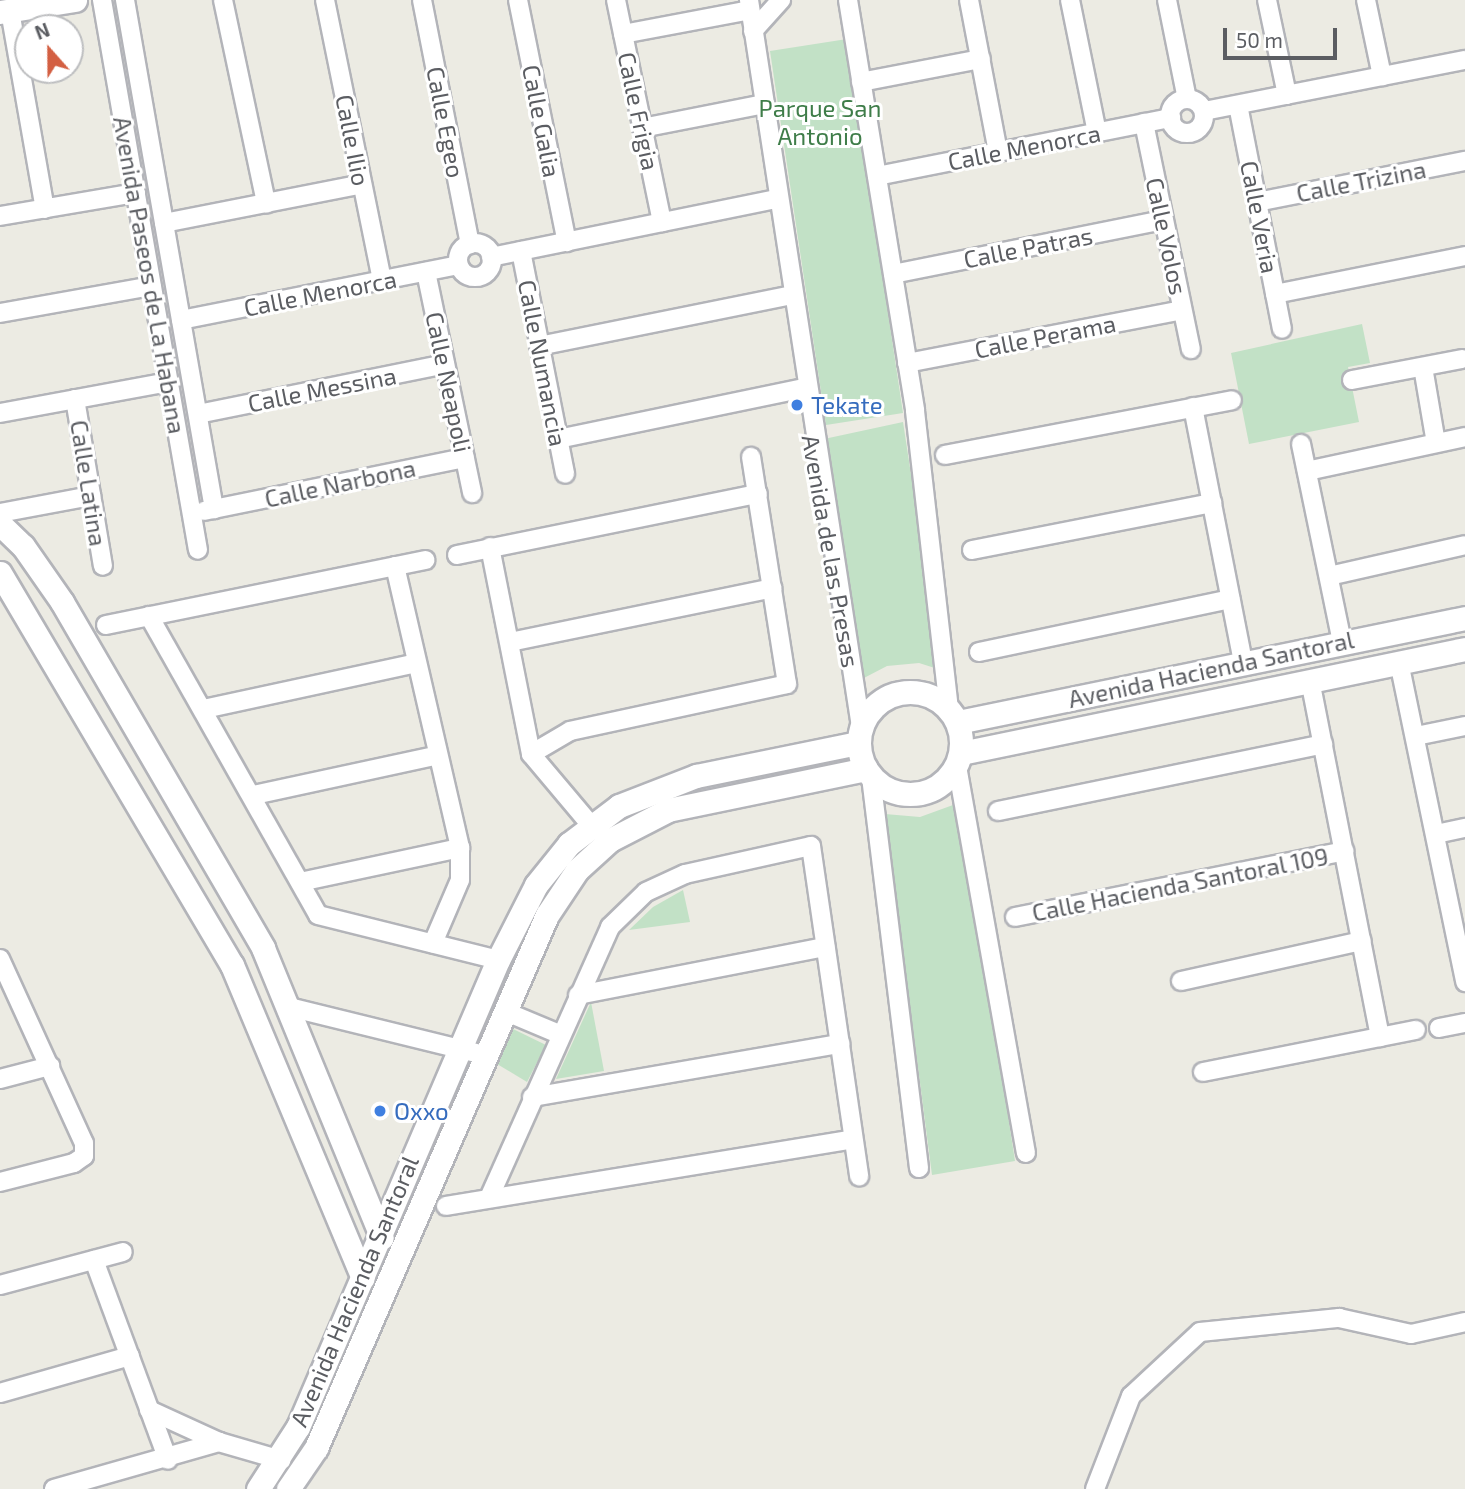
<!DOCTYPE html>
<html>
<head>
<meta charset="utf-8">
<style>
  body { margin:0 }
  #map { position:relative; width:1465px; height:1489px; overflow:hidden; background:#ecebe3; font-family:"Exo 2",sans-serif }
  div>[style] { position:absolute }
  .green>* { inset:0; background:#c2e1c6 }
  .roads { filter:drop-shadow(2px 0 #b3b4b9) drop-shadow(-2px 0 #b3b4b9) drop-shadow(0 2px #b3b4b9) drop-shadow(0 -2px #b3b4b9) }
  .minor>* { height:18px; margin:-9px; padding:0 9px; transform-origin:9px; border-radius:9px; background:#fff }
  .minor>.ring { margin:-9px; padding:0; box-sizing:content-box; background:none; border:18px solid #fff; border-radius:50% }
  .tertiary>* { height:23px; margin:-11.5px; padding:0 11.5px; transform-origin:11.5px; border-radius:11.5px; background:#fff }
  .tertiary>.ring { margin:-11.5px; padding:0; box-sizing:content-box; background:none; border:23px solid #fff; border-radius:50% }
  .dots>* { width:19px; height:19px; translate:-50% -50%; box-sizing:border-box; border:4px solid #fff; border-radius:50% }
  span { translate:-50% -50%; white-space:nowrap; text-align:center; line-height:1.15; -webkit-text-stroke:6px #fff; paint-order:stroke }
  .park-label { font-size:24px; color:#3f7d49 }
  .street-label { font-size:24px; color:#5b5d62 }
  .shop-label { font-size:24px; color:#366cbe }
  .left { translate:0 -50%; text-align:left }
  .north { position:absolute; left:14px; top:14px; width:70px; height:70px; box-sizing:border-box; background:#fff; border:2px solid #bdbec0; border-radius:50%; rotate:339deg; font-size:19px; font-weight:700; line-height:28px; text-align:center; color:#5b5d62 }
  .north::after { content:''; display:block; margin:auto; width:24px; height:32px; background:#d35f42; clip-path:polygon(50% 0,100% 100%,50% 72%,0 100%) }
  .scale { position:absolute; left:1223px; top:28px; width:114px; height:32px; box-sizing:border-box; border:4px solid #5b5d62; border-top:0; padding-left:9px; font-size:21px; line-height:24px; white-space:nowrap; color:#5b5d62; -webkit-text-stroke:5px #fff; paint-order:stroke }
</style>
</head>
<body>
<div id="map">
  <div class="green">
    <i style="clip-path:polygon(847px 39px,903px 413px,826px 425px,770px 51px)"></i>
    <i style="clip-path:polygon(1362px 324px,1370px 363px,1348px 367px,1359px 422px,1249px 444px,1231px 353px)"></i>
    <i style="clip-path:polygon(903px 422px,941px 670px,919px 663px,887px 666px,862px 679px,824px 439px)"></i>
    <i style="clip-path:polygon(953px 805px,961px 807px,1015px 1161px,932px 1175px,885px 814px,920px 817px)"></i>
    <i style="clip-path:polygon(683px 890px,690px 922px,629px 930px,653px 907px)"></i>
    <i style="clip-path:polygon(591px 1002px,604px 1071px,556px 1079px)"></i>
    <i style="clip-path:polygon(511px 1028px,546px 1045px,527px 1082px,497px 1064px)"></i>
  </div>
  <div class="roads">
    <div class="minor">
      <i style="left:102px;top:0;width:558px;rotate:80.1deg"></i>
      <i style="left:125px;top:0;width:517px;rotate:80.08deg"></i>
      <i style="left:223px;top:0;width:208px;rotate:78deg"></i>
      <i style="left:325px;top:0;width:286px;rotate:78.5deg"></i>
      <i style="left:422px;top:0;width:249px;rotate:78.9deg"></i>
      <i style="left:518px;top:0;width:247px;rotate:78.6deg"></i>
      <i style="left:616px;top:0;width:227px;rotate:78.3deg"></i>
      <i style="left:749px;top:0;width:736px;rotate:81.24deg"></i>
      <i style="left:848px;top:0;width:416px;rotate:80.7deg"></i>
      <i style="left:915px;top:411px;width:299px;rotate:83.5deg"></i>
      <i style="left:969px;top:0;width:155px;rotate:79.2deg"></i>
      <i style="left:1070px;top:0;width:136px;rotate:78.5deg"></i>
      <i style="left:1167px;top:0;width:101px;rotate:78.6deg"></i>
      <i style="left:1267px;top:0;width:97px;rotate:78.1deg"></i>
      <i style="left:1366px;top:0;width:78px;rotate:78.1deg"></i>
      <i style="left:10px;top:11px;width:201px;rotate:80deg"></i>
      <i style="left:753px;top:31px;width:42px;rotate:-47.9deg"></i>
      <i style="left:623px;top:34px;width:129px;rotate:-10.7deg"></i>
      <i style="left:861px;top:82px;width:122px;rotate:-10.9deg"></i>
      <i class="ring" style="left:1170px;top:99px;width:16px;height:16px"></i>
      <i style="left:1238px;top:105px;width:228px;rotate:78.9deg"></i>
      <i style="left:1204px;top:111px;width:266px;rotate:-11.1deg"></i>
      <i style="left:1144px;top:123px;width:231px;rotate:78.3deg"></i>
      <i style="left:642px;top:128px;width:124px;rotate:-11.1deg"></i>
      <i style="left:877px;top:176px;width:300px;rotate:-11.2deg"></i>
      <i style="left:1257px;top:202px;width:212px;rotate:-11.2deg"></i>
      <i style="left:0;top:216px;width:138px;rotate:-9.6deg"></i>
      <i style="left:164px;top:223px;width:202px;rotate:-11.1deg"></i>
      <i class="ring" style="left:458px;top:243px;width:16px;height:16px"></i>
      <i style="left:521px;top:251px;width:227px;rotate:78.8deg"></i>
      <i style="left:491px;top:257px;width:292px;rotate:-11.5deg"></i>
      <i style="left:426px;top:272px;width:226px;rotate:78.2deg"></i>
      <i style="left:893px;top:274px;width:276px;rotate:-11.3deg"></i>
      <i style="left:1275px;top:294px;width:194px;rotate:-11.3deg"></i>
      <i style="left:0;top:313px;width:154px;rotate:-10.1deg"></i>
      <i style="left:181px;top:320px;width:283px;rotate:-11.2deg"></i>
      <i style="left:539px;top:346px;width:257px;rotate:-11.4deg"></i>
      <i style="left:907px;top:363px;width:280px;rotate:-10.9deg"></i>
      <i style="left:1423px;top:367px;width:77px;rotate:80.3deg"></i>
      <i style="left:1352px;top:380px;width:112px;rotate:-10.8deg"></i>
      <i style="left:75px;top:399px;width:169px;rotate:80.5deg"></i>
      <i style="left:1193px;top:407px;width:260px;rotate:78.9deg"></i>
      <i style="left:0;top:413px;width:172px;rotate:-10.4deg"></i>
      <i style="left:198px;top:414px;width:252px;rotate:-11.4deg"></i>
      <i style="left:558px;top:439px;width:252px;rotate:-11.7deg"></i>
      <i style="left:1301px;top:444px;width:202px;rotate:78.3deg"></i>
      <i style="left:945px;top:455px;width:292px;rotate:-10.8deg"></i>
      <i style="left:1307px;top:471px;width:162px;rotate:-12.1deg"></i>
      <i style="left:204px;top:511px;width:266px;rotate:-11.5deg"></i>
      <i style="left:0;top:513px;width:93px;rotate:-10.6deg"></i>
      <i style="left:490px;top:547px;width:211px;rotate:78.8deg"></i>
      <i style="left:531px;top:754px;width:92px;rotate:49.9deg"></i>
      <i style="left:972px;top:550px;width:245px;rotate:-11.1deg"></i>
      <i style="left:457px;top:555px;width:307px;rotate:-11.5deg"></i>
      <i style="left:395px;top:566px;width:289px;rotate:77deg"></i>
      <i style="left:460px;top:848px;width:32px;rotate:90deg"></i>
      <i style="left:460px;top:880px;width:69px;rotate:113.2deg"></i>
      <i style="left:1329px;top:576px;width:139px;rotate:-12.8deg"></i>
      <i style="left:149px;top:616px;width:343px;rotate:60.5deg"></i>
      <i style="left:318px;top:915px;width:186px;rotate:14deg"></i>
      <i style="left:106px;top:625px;width:326px;rotate:-11.5deg"></i>
      <i style="left:510px;top:642px;width:268px;rotate:-11.6deg"></i>
      <i style="left:979px;top:652px;width:257px;rotate:-11.9deg"></i>
      <i style="left:1399px;top:662px;width:327px;rotate:78.3deg"></i>
      <i style="left:1310px;top:680px;width:364px;rotate:78.9deg"></i>
      <i style="left:204px;top:709px;width:217px;rotate:-12.2deg"></i>
      <i style="left:1416px;top:736px;width:50px;rotate:-11.5deg"></i>
      <i style="left:531px;top:754px;width:45px;rotate:-30.5deg"></i>
      <i style="left:570px;top:731px;width:222px;rotate:-12.2deg"></i>
      <i style="left:787px;top:684px;width:230px;rotate:-99deg"></i>
      <i style="left:957px;top:766px;width:393px;rotate:79.9deg"></i>
      <i style="left:871px;top:777px;width:394px;rotate:83deg"></i>
      <i style="left:254px;top:795px;width:185px;rotate:-12.2deg"></i>
      <i style="left:998px;top:811px;width:332px;rotate:-11.6deg"></i>
      <i style="left:1436px;top:834px;width:30px;rotate:-12deg"></i>
      <i style="left:300px;top:882px;width:164px;rotate:-12deg"></i>
      <i style="left:1015px;top:917px;width:336px;rotate:-11.3deg"></i>
      <i style="left:0;top:959px;width:202px;rotate:65.5deg"></i>
      <i style="left:84px;top:1143px;width:13px;rotate:90deg"></i>
      <i style="left:84px;top:1156px;width:12px;rotate:145deg"></i>
      <i style="left:74px;top:1163px;width:76px;rotate:165.6deg"></i>
      <i style="left:1181px;top:981px;width:185px;rotate:-12.5deg"></i>
      <i style="left:578px;top:995px;width:252px;rotate:-11deg"></i>
      <i style="left:293px;top:1008px;width:198px;rotate:13.8deg"></i>
      <i style="left:504px;top:1011px;width:60px;rotate:22.7deg"></i>
      <i style="left:1439px;top:1028px;width:26px;rotate:-11deg"></i>
      <i style="left:1203px;top:1072px;width:217px;rotate:-11.2deg"></i>
      <i style="left:0;top:1079px;width:52px;rotate:-14.6deg"></i>
      <i style="left:532px;top:1097px;width:313px;rotate:-9.8deg"></i>
      <i style="left:489px;top:1198px;width:297px;rotate:-65.9deg"></i>
      <i style="left:610px;top:927px;width:50px;rotate:-44.2deg"></i>
      <i style="left:646px;top:892px;width:43px;rotate:-24.8deg"></i>
      <i style="left:685px;top:874px;width:129px;rotate:-12.5deg"></i>
      <i style="left:811px;top:846px;width:334px;rotate:81.7deg"></i>
      <i style="left:446px;top:1206px;width:412px;rotate:-9.3deg"></i>
      <i style="left:94px;top:1260px;width:213px;rotate:69.7deg"></i>
      <i style="left:0;top:1285px;width:127px;rotate:-15deg"></i>
      <i style="left:0;top:1393px;width:135px;rotate:-15.9deg"></i>
      <i style="left:149px;top:1410px;width:77px;rotate:24.6deg"></i>
      <i style="left:219px;top:1442px;width:65px;rotate:16.2deg"></i>
      <i style="left:54px;top:1489px;width:172px;rotate:-15.9deg"></i>
      <i style="left:1095px;top:1489px;width:100px;rotate:-68.8deg"></i>
      <i style="left:1131px;top:1396px;width:94px;rotate:-42.8deg"></i>
      <i style="left:1200px;top:1332px;width:140px;rotate:-5.8deg"></i>
      <i style="left:1339px;top:1318px;width:74px;rotate:12.5deg"></i>
      <i style="left:1411px;top:1334px;width:55px;rotate:-12.5deg"></i>
    </div>
    <div class="tertiary">
      <i style="left:0;top:12px;width:76px;rotate:-9.1deg"></i>
      <i style="left:0;top:524px;width:32px;rotate:44deg"></i>
      <i style="left:23px;top:546px;width:68px;rotate:55.1deg"></i>
      <i style="left:62px;top:602px;width:400px;rotate:59.8deg"></i>
      <i style="left:263px;top:948px;width:313px;rotate:67.7deg"></i>
      <i style="left:0;top:573px;width:456px;rotate:59.4deg"></i>
      <i style="left:232px;top:965px;width:339px;rotate:67.3deg"></i>
      <i class="ring" style="left:859px;top:692px;width:79px;height:79px"></i>
      <i style="left:958px;top:722px;width:518px;rotate:-11.59deg"></i>
      <i style="left:961px;top:753px;width:515px;rotate:-11.66deg"></i>
      <i style="left:258px;top:1489px;width:74px;rotate:-57.2deg"></i>
      <i style="left:298px;top:1427px;width:508px;rotate:-66.82deg"></i>
      <i style="left:498px;top:960px;width:84px;rotate:-63.1deg"></i>
      <i style="left:536px;top:885px;width:53px;rotate:-51.2deg"></i>
      <i style="left:569px;top:844px;width:63px;rotate:-37.2deg"></i>
      <i style="left:619px;top:806px;width:83px;rotate:-21.3deg"></i>
      <i style="left:696px;top:776px;width:165px;rotate:-11.5deg"></i>
      <i style="left:288px;top:1489px;width:50px;rotate:-55.7deg"></i>
      <i style="left:316px;top:1448px;width:581px;rotate:-66.57deg"></i>
      <i style="left:547px;top:915px;width:54px;rotate:-56.3deg"></i>
      <i style="left:577px;top:870px;width:45px;rotate:-42.3deg"></i>
      <i style="left:610px;top:840px;width:65px;rotate:-27.3deg"></i>
      <i style="left:668px;top:810px;width:202px;rotate:-11.7deg"></i>
    </div>
  </div>
  <div class="dots">
    <i style="left:797px;top:405px;background:#3f7fe0"></i>
    <i style="left:380px;top:1111px;background:#3f7fe0"></i>
  </div>
  <div class="park-label">
    <span style="left:820px;top:122px">Parque San<br>Antonio</span>
  </div>
  <div class="street-label">
    <span style="left:639px;top:111px;rotate:78deg">Calle Frigia</span>
    <span style="left:542px;top:121px;rotate:79deg">Calle Galia</span>
    <span style="left:446px;top:122px;rotate:79deg">Calle Egeo</span>
    <span style="left:353px;top:140px;rotate:79deg">Calle Ilio</span>
    <span style="left:1024px;top:147px;rotate:-11deg">Calle Menorca</span>
    <span style="left:1361px;top:181px;rotate:-11deg">Calle Trizina</span>
    <span style="left:1260px;top:217px;rotate:79deg">Calle Veria</span>
    <span style="left:1167px;top:236px;rotate:78deg">Calle Volos</span>
    <span style="left:1028px;top:247px;rotate:-11deg">Calle Patras</span>
    <span style="left:150px;top:275px;rotate:80deg">Avenida Paseos de La Habana</span>
    <span style="left:320px;top:293px;rotate:-11deg">Calle Menorca</span>
    <span style="left:1045px;top:336px;rotate:-11deg">Calle Perama</span>
    <span style="left:543px;top:363px;rotate:79deg">Calle Numancia</span>
    <span style="left:449px;top:382px;rotate:78deg">Calle Neapoli</span>
    <span style="left:322px;top:389px;rotate:-11deg">Calle Messina</span>
    <span style="left:89px;top:483px;rotate:81deg">Calle Latina</span>
    <span style="left:340px;top:483px;rotate:-12deg">Calle Narbona</span>
    <span style="left:831px;top:551px;rotate:80deg">Avenida de las Presas</span>
    <span style="left:1211px;top:669px;rotate:-12deg">Avenida Hacienda Santoral</span>
    <span style="left:1180px;top:884px;rotate:-11deg">Calle Hacienda Santoral 109</span>
    <span style="left:354px;top:1291px;rotate:-67deg">Avenida Hacienda Santoral</span>
  </div>
  <div class="shop-label">
    <span class="left" style="left:811px;top:405px">Tekate</span>
    <span class="left" style="left:394px;top:1111px">Oxxo</span>
  </div>
  <div class="north">N</div>
  <div class="scale">50 m</div>
</div>
</body>
</html>
